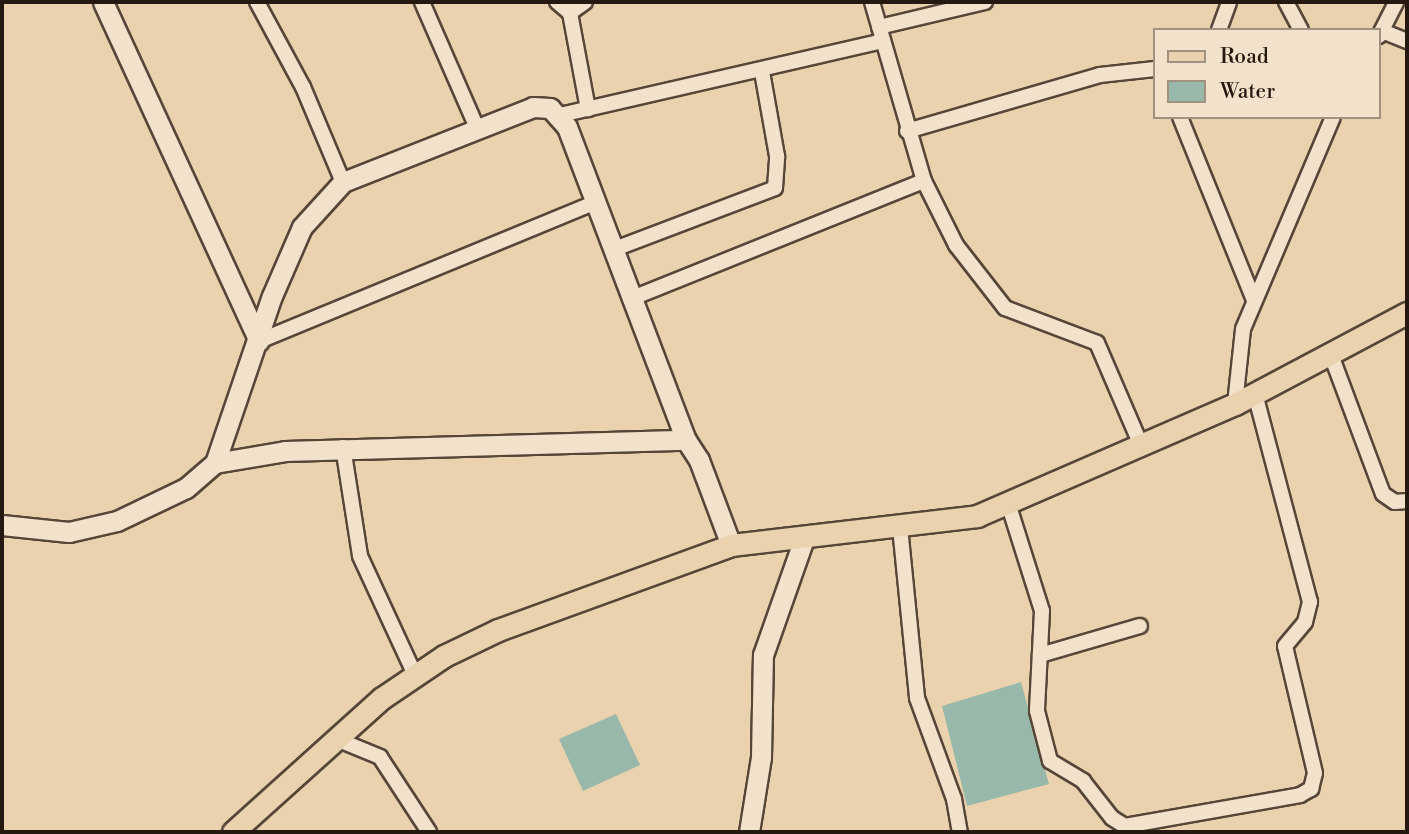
<!DOCTYPE html>
<html>
<head>
<meta charset="utf-8">
<style>
  body { margin:0 }
  #map { position:relative; width:1409px; height:834px; overflow:hidden; background:#ebd2af; font-family:"Libre Bodoni",serif }
  div>[style] { position:absolute }
  .water>* { inset:0; background:#98b8a9 }
  .roads { filter:drop-shadow(2px 0 #564638) drop-shadow(-2px 0 #564638) drop-shadow(0 2px #564638) drop-shadow(0 -2px #564638) }
  .street>* { height:14px; margin:-7px; padding:0 7px; transform-origin:7px; border-radius:7px; background:#f2e2cb }
  .secondary>* { height:19px; margin:-9.5px; padding:0 9.5px; transform-origin:9.5px; border-radius:9.5px; background:#f2e2cb }
  .primary>* { height:21px; margin:-10.5px; padding:0 10.5px; transform-origin:10.5px; border-radius:10.5px; background:#ebd2af }
  span { translate:-50% -50%; white-space:nowrap; text-align:center; line-height:1.15; -webkit-text-stroke:5px #f2e2cb; paint-order:stroke }
  .frame { position:absolute; inset:0; border:4px solid #251811; pointer-events:none }
  .legend { position:absolute; left:1153px; top:28px; width:228px; height:91px; box-sizing:border-box; background:#f2e2cb; border:2px solid #a09181; margin:0; padding:9px 12px; list-style:none; font-size:21px; color:#251811 }
  .legend li { display:flex; align-items:center; gap:14px; height:35px }
  .legend b { width:35px; border:2px solid #a09181 }
</style>
</head>
<body>
<div id="map">
  <div class="water">
    <i style="clip-path:polygon(1021px 682px,1049px 784px,967px 806px,942px 706px)"></i>
    <i style="clip-path:polygon(616px 714px,640px 765px,583px 791px,559px 739px)"></i>
  </div>
  <div class="roads">
    <div class="street">
      <i style="left:257px;top:2px;width:97px;rotate:61.6deg"></i>
      <i style="left:303px;top:87px;width:103px;rotate:67.2deg"></i>
      <i style="left:422px;top:2px;width:137px;rotate:66.4deg"></i>
      <i style="left:557px;top:2px;width:17px;rotate:40deg"></i>
      <i style="left:585px;top:2px;width:19px;rotate:144deg"></i>
      <i style="left:570px;top:13px;width:98px;rotate:79.4deg"></i>
      <i style="left:872px;top:2px;width:186px;rotate:73.8deg"></i>
      <i style="left:924px;top:181px;width:72px;rotate:63.4deg"></i>
      <i style="left:956px;top:245px;width:80px;rotate:52.1deg"></i>
      <i style="left:1005px;top:308px;width:98px;rotate:20.8deg"></i>
      <i style="left:1097px;top:343px;width:111px;rotate:66.7deg"></i>
      <i style="left:1286px;top:2px;width:32px;rotate:62deg"></i>
      <i style="left:879px;top:27px;width:109px;rotate:-13.3deg"></i>
      <i style="left:1219px;top:30px;width:30px;rotate:-70deg"></i>
      <i style="left:1382px;top:31px;width:27px;rotate:22deg"></i>
      <i style="left:1379px;top:36px;width:38px;rotate:-63deg"></i>
      <i style="left:560px;top:115px;width:331px;rotate:-12.9deg"></i>
      <i style="left:1180px;top:117px;width:197px;rotate:68deg"></i>
      <i style="left:907px;top:131px;width:201px;rotate:-16.2deg"></i>
      <i style="left:1100px;top:75px;width:55px;rotate:-6.2deg"></i>
      <i style="left:612px;top:250px;width:174px;rotate:-20.8deg"></i>
      <i style="left:775px;top:188px;width:32px;rotate:-86deg"></i>
      <i style="left:777px;top:156px;width:85px;rotate:-100.1deg"></i>
      <i style="left:630px;top:299px;width:317px;rotate:-21.9deg"></i>
      <i style="left:259px;top:341px;width:362px;rotate:-22.4deg"></i>
      <i style="left:1331px;top:355px;width:148px;rotate:69.5deg"></i>
      <i style="left:1383px;top:494px;width:14px;rotate:34deg"></i>
      <i style="left:1395px;top:502px;width:12px;rotate:-5deg"></i>
      <i style="left:1235px;top:404px;width:75px;rotate:-83.9deg"></i>
      <i style="left:1243px;top:329px;width:230px;rotate:-67deg"></i>
      <i style="left:343px;top:447px;width:110px;rotate:81.1deg"></i>
      <i style="left:360px;top:556px;width:131px;rotate:65.2deg"></i>
      <i style="left:1008px;top:503px;width:113px;rotate:72.5deg"></i>
      <i style="left:1042px;top:611px;width:100px;rotate:92.9deg"></i>
      <i style="left:1037px;top:711px;width:52px;rotate:75.4deg"></i>
      <i style="left:1050px;top:761px;width:39px;rotate:31deg"></i>
      <i style="left:1083px;top:781px;width:47px;rotate:51.9deg"></i>
      <i style="left:1112px;top:818px;width:15px;rotate:32deg"></i>
      <i style="left:1125px;top:826px;width:178px;rotate:-10deg"></i>
      <i style="left:1300px;top:795px;width:13px;rotate:-29deg"></i>
      <i style="left:1311px;top:789px;width:16px;rotate:-76deg"></i>
      <i style="left:1315px;top:773px;width:130px;rotate:-103.3deg"></i>
      <i style="left:1285px;top:646px;width:31px;rotate:-50deg"></i>
      <i style="left:1305px;top:622px;width:21px;rotate:-76deg"></i>
      <i style="left:1310px;top:602px;width:215px;rotate:-104.8deg"></i>
      <i style="left:900px;top:527px;width:172px;rotate:84.3deg"></i>
      <i style="left:917px;top:698px;width:108px;rotate:69.9deg"></i>
      <i style="left:954px;top:799px;width:34px;rotate:80deg"></i>
      <i style="left:1040px;top:655px;width:104px;rotate:-16.2deg"></i>
      <i style="left:334px;top:738px;width:50px;rotate:22.4deg"></i>
      <i style="left:380px;top:757px;width:90px;rotate:56.8deg"></i>
    </div>
    <div class="secondary">
      <i style="left:103px;top:2px;width:373px;rotate:65.3deg"></i>
      <i style="left:215px;top:463px;width:176px;rotate:-71.2deg"></i>
      <i style="left:272px;top:296px;width:75px;rotate:-66.5deg"></i>
      <i style="left:302px;top:227px;width:61px;rotate:-47.7deg"></i>
      <i style="left:343px;top:182px;width:204px;rotate:-21.5deg"></i>
      <i style="left:533px;top:107px;width:17px;rotate:3deg"></i>
      <i style="left:550px;top:108px;width:25px;rotate:48deg"></i>
      <i style="left:567px;top:127px;width:335px;rotate:69.2deg"></i>
      <i style="left:2px;top:525px;width:67px;rotate:6deg"></i>
      <i style="left:69px;top:532px;width:49px;rotate:-12.9deg"></i>
      <i style="left:117px;top:521px;width:76px;rotate:-25.6deg"></i>
      <i style="left:186px;top:488px;width:38px;rotate:-41deg"></i>
      <i style="left:215px;top:463px;width:71px;rotate:-9.7deg"></i>
      <i style="left:285px;top:451px;width:401px;rotate:-1.6deg"></i>
      <i style="left:686px;top:440px;width:24px;rotate:57deg"></i>
      <i style="left:699px;top:460px;width:91px;rotate:69.4deg"></i>
      <i style="left:749px;top:832px;width:76px;rotate:-80.9deg"></i>
      <i style="left:761px;top:757px;width:102px;rotate:-88.9deg"></i>
      <i style="left:763px;top:655px;width:126px;rotate:-70.6deg"></i>
    </div>
    <div class="primary">
      <i style="left:233px;top:832px;width:200px;rotate:-42deg"></i>
      <i style="left:382px;top:698px;width:75px;rotate:-34.1deg"></i>
      <i style="left:444px;top:656px;width:60px;rotate:-25.7deg"></i>
      <i style="left:498px;top:630px;width:248px;rotate:-20deg"></i>
      <i style="left:731px;top:545px;width:248px;rotate:-6.7deg"></i>
      <i style="left:977px;top:516px;width:281px;rotate:-23.5deg"></i>
      <i style="left:1235px;top:404px;width:195px;rotate:-27.9deg"></i>
    </div>
  </div>
  <div class="frame"></div>
  <ul class="legend">
  <li><b style="height:9px;background:#ebd2af"></b>Road</li>
  <li><b style="height:19px;background:#98b8a9"></b>Water</li>
  </ul>
</div>
</body>
</html>
